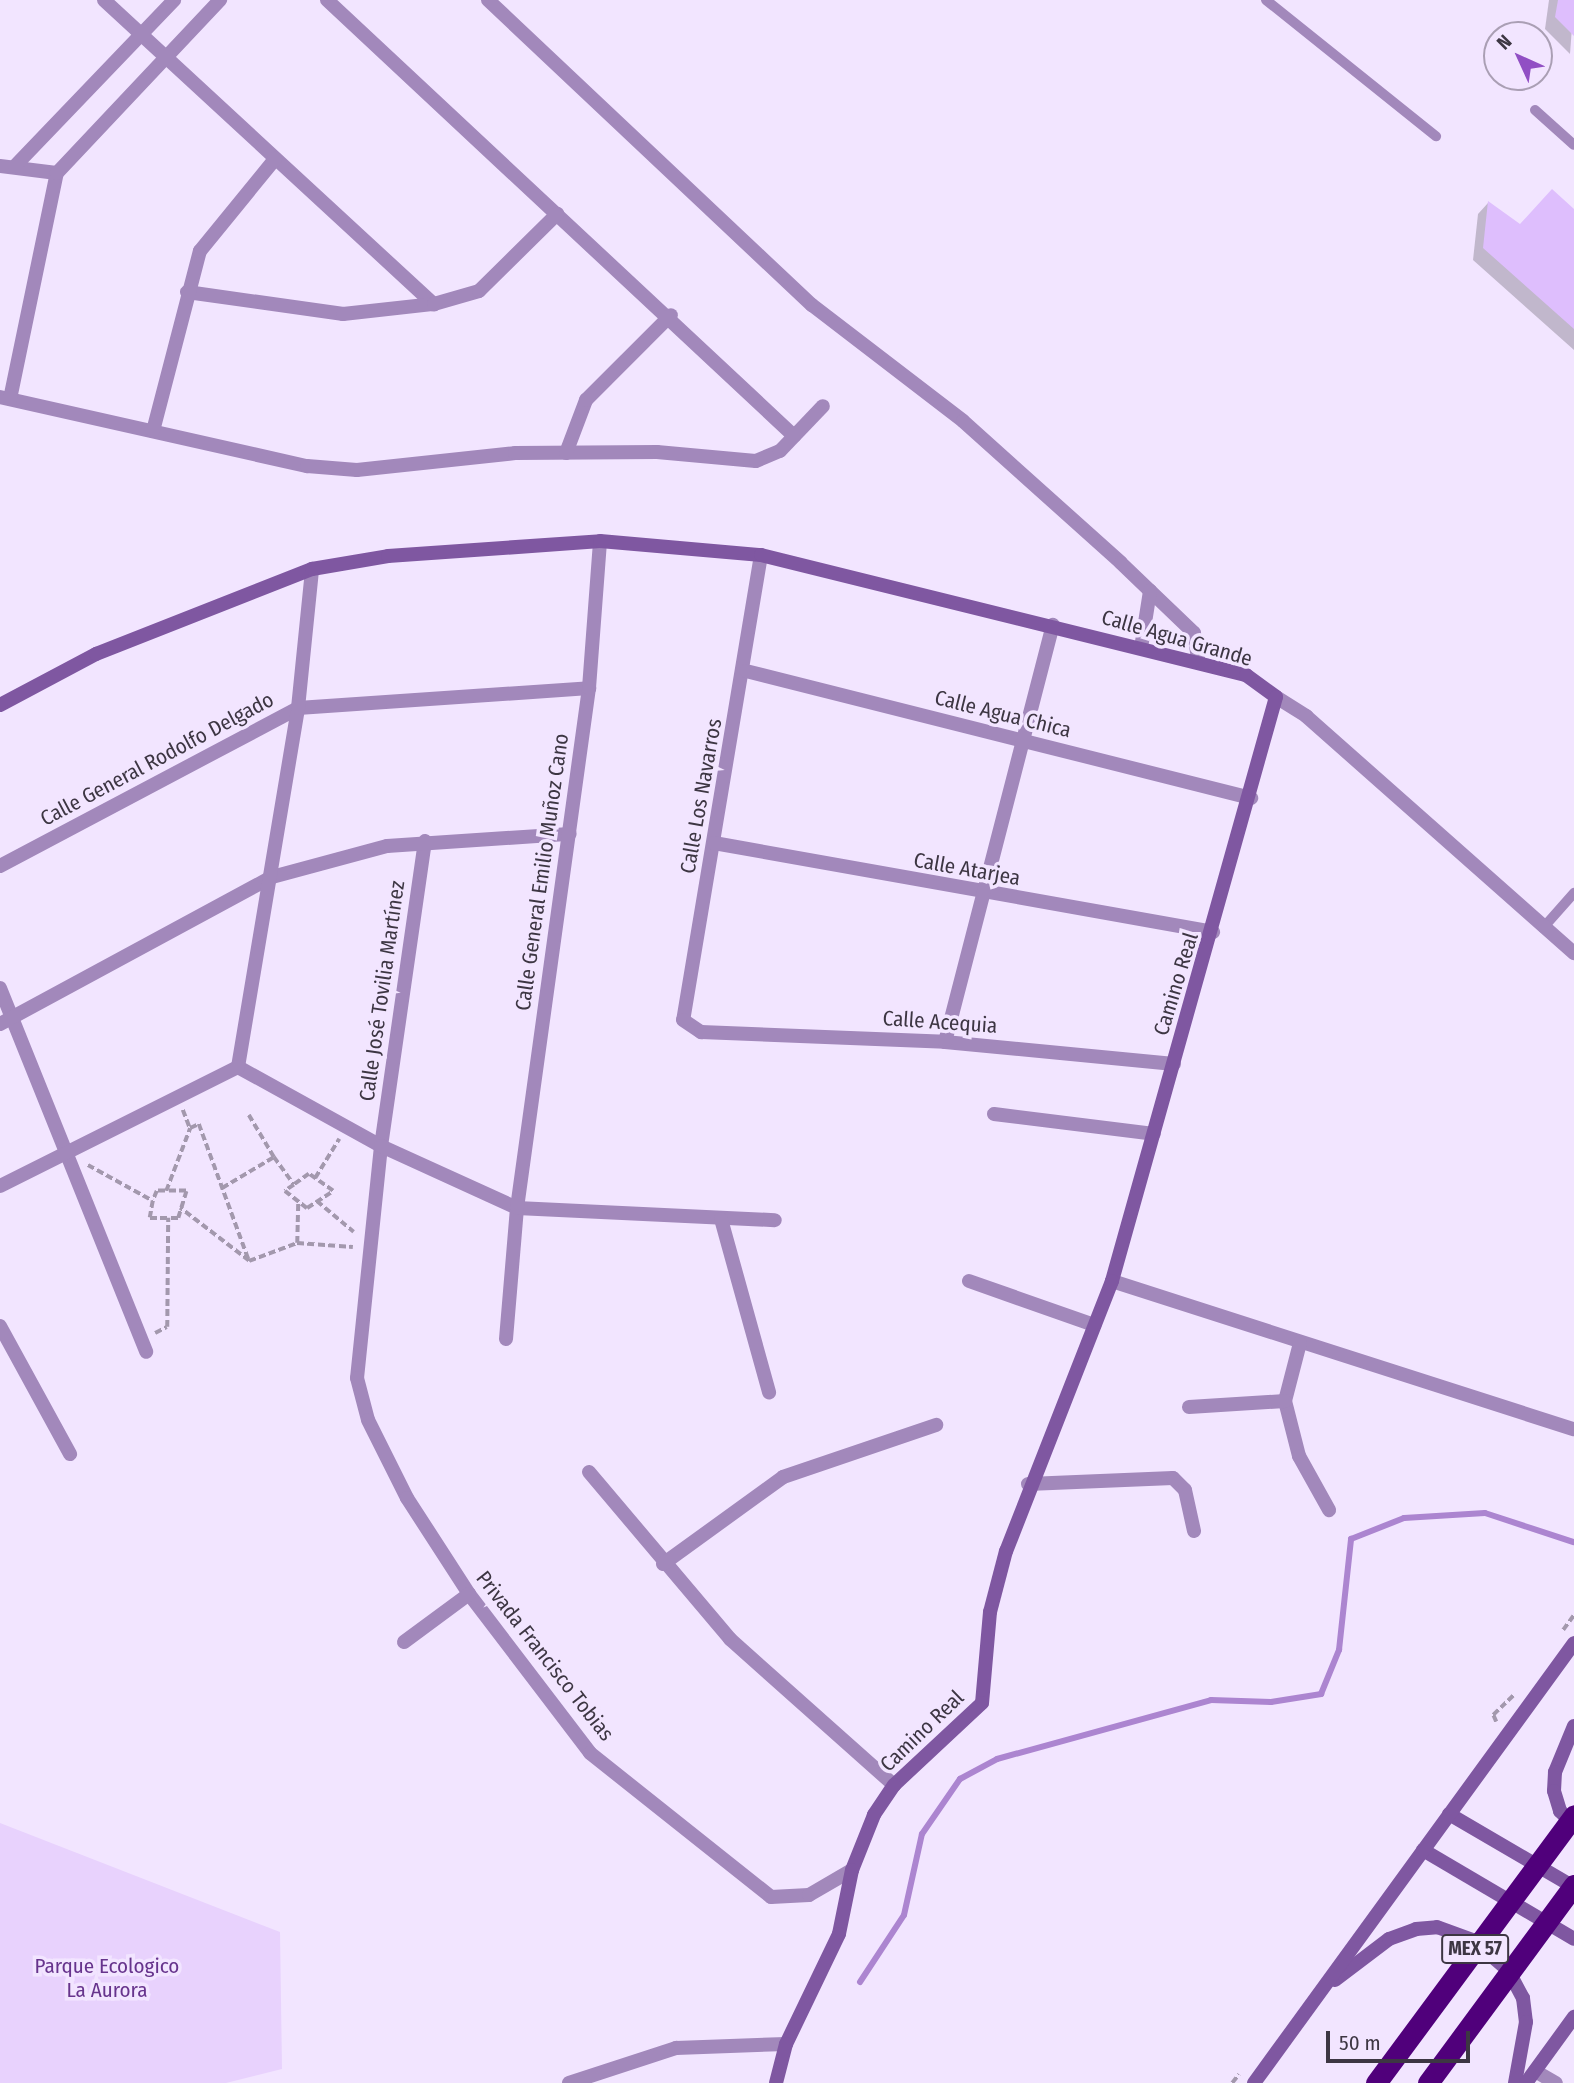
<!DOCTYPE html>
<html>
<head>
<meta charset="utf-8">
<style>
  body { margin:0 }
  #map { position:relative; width:1574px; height:2083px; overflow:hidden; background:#f2e5ff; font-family:"Fira Sans Condensed",sans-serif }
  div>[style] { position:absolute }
  .green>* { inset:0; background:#e8d2fd }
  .shadow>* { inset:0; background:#0003 }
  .stream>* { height:6px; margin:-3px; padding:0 3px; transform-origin:3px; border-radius:3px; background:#ac85d0 }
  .building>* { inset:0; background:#debefd }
  .path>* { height:3.5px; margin-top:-1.75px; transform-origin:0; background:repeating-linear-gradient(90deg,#a398ad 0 7px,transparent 0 10.5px) }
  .lane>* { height:10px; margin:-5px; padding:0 5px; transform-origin:5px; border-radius:5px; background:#a288bb }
  .street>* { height:14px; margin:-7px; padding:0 7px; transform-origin:7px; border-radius:7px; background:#a288bb }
  .secondary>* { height:14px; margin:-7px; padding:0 7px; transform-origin:7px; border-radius:7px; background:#7f57a1 }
  .highway>* { height:21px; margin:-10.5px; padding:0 10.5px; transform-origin:10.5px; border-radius:10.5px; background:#50007b }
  span { translate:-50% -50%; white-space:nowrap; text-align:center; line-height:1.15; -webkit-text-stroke:7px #f2e5ff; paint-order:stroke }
  .shield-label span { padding:2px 5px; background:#f2e5ff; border:2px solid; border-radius:5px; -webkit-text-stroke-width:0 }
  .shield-label { font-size:19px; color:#3d3643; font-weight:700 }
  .street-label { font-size:21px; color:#3d3643 }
  .park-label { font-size:21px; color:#67348d }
  .north { position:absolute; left:1483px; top:21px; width:70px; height:70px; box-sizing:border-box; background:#f2e5ff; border:2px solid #aa9fb4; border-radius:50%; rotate:315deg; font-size:19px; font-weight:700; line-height:28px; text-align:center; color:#3d3643 }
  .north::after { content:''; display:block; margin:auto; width:24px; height:32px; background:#914fc4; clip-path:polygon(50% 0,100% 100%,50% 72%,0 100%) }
  .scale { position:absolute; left:1326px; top:2031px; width:144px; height:32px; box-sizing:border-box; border:4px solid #3d3643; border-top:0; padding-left:9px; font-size:21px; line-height:24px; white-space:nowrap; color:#3d3643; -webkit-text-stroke:5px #f2e5ff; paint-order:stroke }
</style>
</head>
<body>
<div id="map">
  <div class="green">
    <i style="clip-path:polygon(0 1823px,280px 1932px,282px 2069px,226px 2083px,0 2083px)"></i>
  </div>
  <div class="shadow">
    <i style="clip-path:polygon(1549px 0,1574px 0,1570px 54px,1545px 29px)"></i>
    <i style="clip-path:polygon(1488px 203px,1519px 226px,1574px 212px,1574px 350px,1473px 260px,1478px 214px)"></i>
  </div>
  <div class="stream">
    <i style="left:860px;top:1982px;width:80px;rotate:-56.7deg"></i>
    <i style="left:904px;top:1915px;width:83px;rotate:-77.5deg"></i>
    <i style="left:922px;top:1834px;width:67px;rotate:-55.4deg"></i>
    <i style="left:960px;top:1779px;width:42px;rotate:-28.4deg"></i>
    <i style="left:997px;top:1759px;width:222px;rotate:-15.4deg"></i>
    <i style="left:1211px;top:1700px;width:60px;rotate:1.9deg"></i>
    <i style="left:1271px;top:1702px;width:51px;rotate:-9.1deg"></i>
    <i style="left:1321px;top:1694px;width:48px;rotate:-67.8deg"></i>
    <i style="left:1339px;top:1650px;width:112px;rotate:-83.8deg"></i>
    <i style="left:1351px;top:1539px;width:57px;rotate:-21.6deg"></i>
    <i style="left:1404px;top:1518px;width:81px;rotate:-3.5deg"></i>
    <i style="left:1485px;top:1513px;width:93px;rotate:18.2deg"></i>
  </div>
  <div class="building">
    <i style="clip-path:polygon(1558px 0,1574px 0,1574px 36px,1555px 17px)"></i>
    <i style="clip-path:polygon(1552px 189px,1574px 209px,1574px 329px,1483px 248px,1488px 201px,1520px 224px)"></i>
  </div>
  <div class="path">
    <i style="left:183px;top:1110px;width:19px;rotate:69deg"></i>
    <i style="left:249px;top:1115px;width:49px;rotate:59.2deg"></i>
    <i style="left:88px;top:1165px;width:74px;rotate:29deg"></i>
    <i style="left:153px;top:1201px;width:17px;rotate:100deg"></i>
    <i style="left:150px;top:1218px;width:28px"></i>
    <i style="left:178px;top:1218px;width:28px;rotate:-73deg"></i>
    <i style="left:186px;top:1191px;width:29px;rotate:180deg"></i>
    <i style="left:157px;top:1191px;width:11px;rotate:112deg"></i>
    <i style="left:315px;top:1178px;width:46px;rotate:-58.4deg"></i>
    <i style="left:222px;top:1188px;width:61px;rotate:-30.8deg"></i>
    <i style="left:274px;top:1157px;width:34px;rotate:54deg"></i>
    <i style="left:294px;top:1185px;width:11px;rotate:146deg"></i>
    <i style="left:285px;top:1191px;width:28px;rotate:38deg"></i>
    <i style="left:307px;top:1208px;width:31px;rotate:-33deg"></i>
    <i style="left:333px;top:1191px;width:29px;rotate:-145deg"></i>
    <i style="left:309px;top:1174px;width:19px;rotate:144deg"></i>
    <i style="left:166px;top:1191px;width:67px;rotate:-69.1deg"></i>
    <i style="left:190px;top:1128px;width:10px;rotate:-24deg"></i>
    <i style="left:199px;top:1124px;width:146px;rotate:69.9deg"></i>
    <i style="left:249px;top:1261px;width:87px;rotate:-142.5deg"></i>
    <i style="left:317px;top:1201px;width:48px;rotate:40deg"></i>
    <i style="left:297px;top:1243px;width:42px;rotate:-88.6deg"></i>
    <i style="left:249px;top:1261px;width:51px;rotate:-20.6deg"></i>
    <i style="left:297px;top:1243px;width:56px;rotate:4.1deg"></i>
    <i style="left:155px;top:1333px;width:13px;rotate:-27deg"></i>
    <i style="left:167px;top:1327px;width:109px;rotate:-89.5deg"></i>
    <i style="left:1563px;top:1630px;width:19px;rotate:-54deg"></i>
    <i style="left:1496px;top:1722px;width:8px;rotate:-113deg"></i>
    <i style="left:1493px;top:1715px;width:29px;rotate:-44deg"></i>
    <i style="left:1232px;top:2083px;width:11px;rotate:-52deg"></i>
  </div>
  <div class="lane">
    <i style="left:1266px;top:0;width:218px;rotate:38.7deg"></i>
    <i style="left:1535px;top:110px;width:52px;rotate:41.9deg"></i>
    <i style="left:1543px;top:928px;width:47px;rotate:-48.5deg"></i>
  </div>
  <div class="street">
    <i style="left:104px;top:0;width:449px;rotate:42.7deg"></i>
    <i style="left:327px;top:0;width:639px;rotate:43.03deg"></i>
    <i style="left:488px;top:0;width:445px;rotate:43.3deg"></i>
    <i style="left:812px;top:305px;width:190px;rotate:37.5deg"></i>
    <i style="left:963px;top:421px;width:212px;rotate:41.9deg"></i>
    <i style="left:1121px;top:563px;width:101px;rotate:43.8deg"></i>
    <i style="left:1194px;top:633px;width:30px;rotate:81deg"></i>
    <i style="left:0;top:166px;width:57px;rotate:7deg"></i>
    <i style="left:15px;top:166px;width:230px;rotate:-46.2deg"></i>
    <i style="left:187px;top:292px;width:158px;rotate:8deg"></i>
    <i style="left:343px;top:314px;width:92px;rotate:-6.3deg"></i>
    <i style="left:434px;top:304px;width:47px;rotate:-16.1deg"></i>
    <i style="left:479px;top:291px;width:110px;rotate:-44.6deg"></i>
    <i style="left:0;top:397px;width:315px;rotate:12.7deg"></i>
    <i style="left:307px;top:466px;width:50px;rotate:4.6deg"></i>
    <i style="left:357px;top:470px;width:159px;rotate:-6.1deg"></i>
    <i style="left:515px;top:453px;width:142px;rotate:-0.4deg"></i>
    <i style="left:657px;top:452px;width:99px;rotate:5.2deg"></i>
    <i style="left:756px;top:461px;width:26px;rotate:-23deg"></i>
    <i style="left:780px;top:451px;width:62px;rotate:-46.3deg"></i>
    <i style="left:10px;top:399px;width:231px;rotate:-78.3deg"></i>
    <i style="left:57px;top:173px;width:238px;rotate:-46.7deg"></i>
    <i style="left:153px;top:431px;width:186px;rotate:-75.4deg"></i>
    <i style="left:200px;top:251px;width:119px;rotate:-50.8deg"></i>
    <i style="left:566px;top:453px;width:57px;rotate:-69.3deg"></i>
    <i style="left:586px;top:400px;width:120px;rotate:-45deg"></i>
    <i style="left:761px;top:555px;width:471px;rotate:99.5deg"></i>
    <i style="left:683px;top:1020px;width:22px;rotate:34deg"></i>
    <i style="left:701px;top:1032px;width:244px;rotate:2.3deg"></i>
    <i style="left:945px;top:1042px;width:230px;rotate:5.5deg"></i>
    <i style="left:1141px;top:648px;width:58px;rotate:-81deg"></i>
    <i style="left:746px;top:671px;width:521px;rotate:14.12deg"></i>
    <i style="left:1276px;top:697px;width:36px;rotate:32deg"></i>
    <i style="left:1306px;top:716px;width:358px;rotate:41.5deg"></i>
    <i style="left:425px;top:841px;width:308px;rotate:98.2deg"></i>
    <i style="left:381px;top:1146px;width:233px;rotate:95.9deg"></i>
    <i style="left:357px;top:1378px;width:43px;rotate:75.3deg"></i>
    <i style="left:368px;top:1420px;width:87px;rotate:63.4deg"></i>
    <i style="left:407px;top:1498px;width:114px;rotate:57.1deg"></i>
    <i style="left:469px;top:1594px;width:200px;rotate:52.7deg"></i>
    <i style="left:590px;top:1753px;width:231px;rotate:38.5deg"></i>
    <i style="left:771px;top:1897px;width:38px;rotate:-3deg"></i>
    <i style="left:809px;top:1895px;width:50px;rotate:-30.2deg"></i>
    <i style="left:714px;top:843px;width:507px;rotate:10.11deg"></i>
    <i style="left:0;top:866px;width:337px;rotate:-27.9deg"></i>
    <i style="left:298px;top:708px;width:292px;rotate:-3.9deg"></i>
    <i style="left:0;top:988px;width:392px;rotate:68.1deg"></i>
    <i style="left:0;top:1024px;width:309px;rotate:-28.4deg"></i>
    <i style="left:272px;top:877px;width:119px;rotate:-15.1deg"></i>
    <i style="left:387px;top:846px;width:183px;rotate:-3.8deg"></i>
    <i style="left:945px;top:1042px;width:431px;rotate:-75.5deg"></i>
    <i style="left:238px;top:1067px;width:163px;rotate:28.9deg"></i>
    <i style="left:381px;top:1146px;width:149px;rotate:24.5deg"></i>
    <i style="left:517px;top:1208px;width:258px;rotate:2.7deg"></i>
    <i style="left:238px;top:1067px;width:364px;rotate:-80.5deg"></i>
    <i style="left:298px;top:708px;width:140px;rotate:-84.2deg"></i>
    <i style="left:994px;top:1114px;width:161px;rotate:7.1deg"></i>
    <i style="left:0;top:1186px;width:266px;rotate:-26.6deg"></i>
    <i style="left:721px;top:1219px;width:180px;rotate:74.5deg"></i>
    <i style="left:969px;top:1281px;width:133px;rotate:19.4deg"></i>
    <i style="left:1112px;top:1281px;width:485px;rotate:17.8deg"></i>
    <i style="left:0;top:1326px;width:146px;rotate:61.3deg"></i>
    <i style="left:506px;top:1339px;width:131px;rotate:-85.2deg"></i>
    <i style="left:517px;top:1208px;width:525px;rotate:-82.12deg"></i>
    <i style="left:589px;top:688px;width:147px;rotate:-85.7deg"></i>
    <i style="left:1300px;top:1343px;width:60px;rotate:104.5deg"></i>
    <i style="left:1285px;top:1401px;width:57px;rotate:75.7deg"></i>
    <i style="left:1299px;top:1456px;width:62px;rotate:60.9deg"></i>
    <i style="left:1189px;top:1407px;width:96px;rotate:-3.6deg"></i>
    <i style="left:589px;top:1472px;width:219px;rotate:49.8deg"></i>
    <i style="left:730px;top:1639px;width:220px;rotate:41.7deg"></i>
    <i style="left:1028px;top:1484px;width:145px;rotate:-2.4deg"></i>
    <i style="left:1173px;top:1478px;width:17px;rotate:45deg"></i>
    <i style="left:1185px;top:1490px;width:42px;rotate:77.6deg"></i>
    <i style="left:663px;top:1564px;width:148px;rotate:-35.9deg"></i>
    <i style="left:783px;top:1477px;width:162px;rotate:-18.8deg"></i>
    <i style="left:404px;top:1642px;width:81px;rotate:-36.4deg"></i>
    <i style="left:1535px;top:2071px;width:24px;rotate:30deg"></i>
    <i style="left:569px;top:2083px;width:113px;rotate:-18.1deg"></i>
    <i style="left:676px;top:2048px;width:110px;rotate:-2.1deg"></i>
  </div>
  <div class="secondary">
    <i style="left:0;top:705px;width:109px;rotate:-28deg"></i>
    <i style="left:96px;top:654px;width:232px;rotate:-21.5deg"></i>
    <i style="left:312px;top:569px;width:77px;rotate:-9.7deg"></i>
    <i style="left:388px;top:556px;width:213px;rotate:-4deg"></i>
    <i style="left:600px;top:541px;width:162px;rotate:5deg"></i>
    <i style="left:761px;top:555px;width:500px;rotate:13.9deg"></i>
    <i style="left:1246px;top:675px;width:37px;rotate:36deg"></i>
    <i style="left:1276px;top:697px;width:607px;rotate:105.69deg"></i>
    <i style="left:1112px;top:1281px;width:290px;rotate:111.4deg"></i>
    <i style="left:1006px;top:1551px;width:63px;rotate:104.7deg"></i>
    <i style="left:990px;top:1612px;width:91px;rotate:95deg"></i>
    <i style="left:982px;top:1703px;width:120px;rotate:137deg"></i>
    <i style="left:894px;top:1785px;width:36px;rotate:124deg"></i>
    <i style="left:874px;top:1815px;width:59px;rotate:111.8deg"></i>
    <i style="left:852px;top:1870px;width:65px;rotate:101.5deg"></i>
    <i style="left:839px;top:1934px;width:122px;rotate:115.7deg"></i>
    <i style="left:786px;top:2044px;width:40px;rotate:104.4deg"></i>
    <i style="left:1574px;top:1726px;width:50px;rotate:112.4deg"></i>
    <i style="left:1555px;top:1772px;width:19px;rotate:93deg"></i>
    <i style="left:1554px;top:1791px;width:21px;rotate:73deg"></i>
    <i style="left:1560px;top:1811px;width:20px;rotate:45deg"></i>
    <i style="left:1449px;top:1814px;width:145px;rotate:30.3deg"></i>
    <i style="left:1423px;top:1850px;width:175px;rotate:30.5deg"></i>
    <i style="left:1335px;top:1980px;width:68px;rotate:-37.2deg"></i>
    <i style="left:1389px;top:1939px;width:29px;rotate:-20deg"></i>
    <i style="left:1416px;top:1929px;width:21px;rotate:-5deg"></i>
    <i style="left:1437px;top:1927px;width:38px;rotate:20deg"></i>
    <i style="left:1473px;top:1940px;width:46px;rotate:40.6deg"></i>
    <i style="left:1508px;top:1970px;width:32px;rotate:62deg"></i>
    <i style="left:1523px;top:1998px;width:24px;rotate:83deg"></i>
    <i style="left:1526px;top:2022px;width:62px;rotate:100.2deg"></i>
    <i style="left:1254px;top:2083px;width:544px;rotate:-53.97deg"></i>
    <i style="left:1526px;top:2083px;width:82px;rotate:-54deg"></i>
  </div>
  <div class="highway">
    <i style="left:1376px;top:2083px;width:333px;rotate:-53.5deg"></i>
    <i style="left:1428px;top:2083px;width:246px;rotate:-53.6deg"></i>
  </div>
  <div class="shield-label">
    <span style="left:1475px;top:1949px">MEX 57</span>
  </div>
  <div class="street-label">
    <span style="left:1177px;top:638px;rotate:16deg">Calle Agua Grande</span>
    <span style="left:1003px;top:714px;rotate:14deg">Calle Agua Chica</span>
    <span style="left:157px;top:759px;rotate:-28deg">Calle General Rodolfo Delgado</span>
    <span style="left:701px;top:796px;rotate:-80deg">Calle Los Navarros</span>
    <span style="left:967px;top:869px;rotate:10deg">Calle Atarjea</span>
    <span style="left:542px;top:872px;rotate:-82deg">Calle General Emilio Muñoz Cano</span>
    <span style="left:1176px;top:984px;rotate:-73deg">Camino Real</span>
    <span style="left:382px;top:991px;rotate:-82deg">Calle José Tovilia Martínez</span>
    <span style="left:940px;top:1022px;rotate:4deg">Calle Acequia</span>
    <span style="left:545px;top:1656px;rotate:52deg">Privada Francisco Tobias</span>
    <span style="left:922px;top:1731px;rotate:-44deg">Camino Real</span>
  </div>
  <div class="park-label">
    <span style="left:107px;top:1978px">Parque Ecologico<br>La Aurora</span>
  </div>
  <div class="north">N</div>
  <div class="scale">50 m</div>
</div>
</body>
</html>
